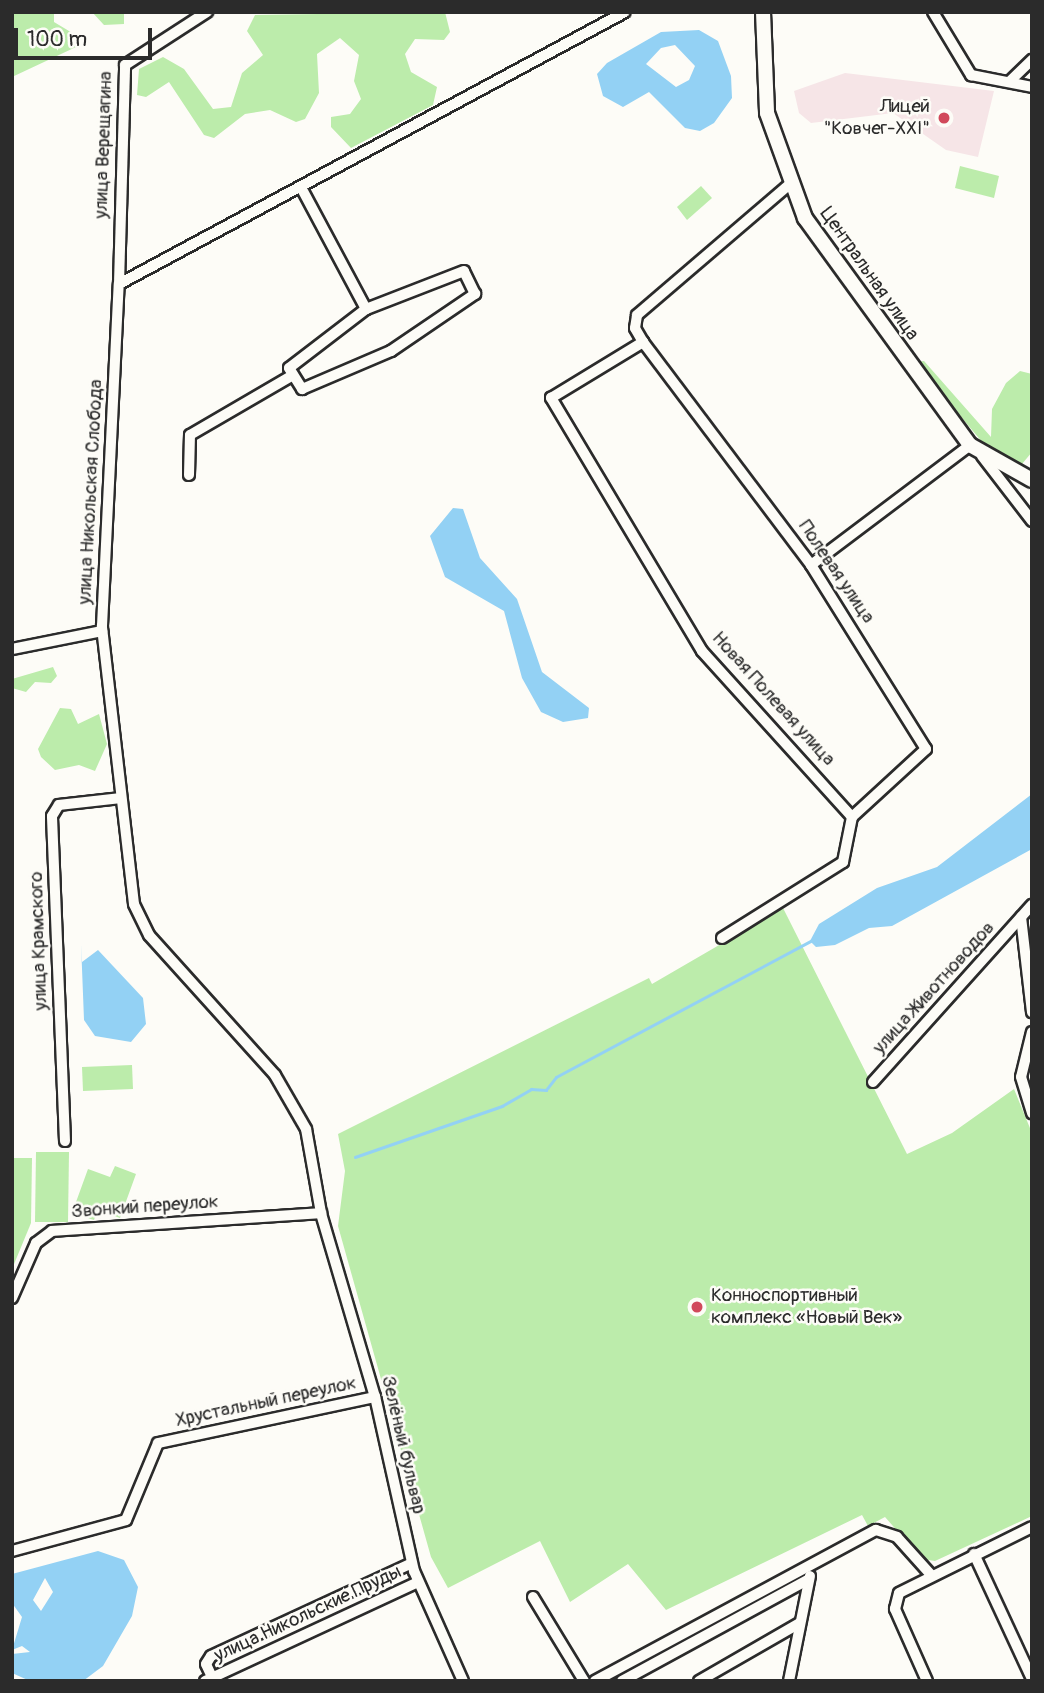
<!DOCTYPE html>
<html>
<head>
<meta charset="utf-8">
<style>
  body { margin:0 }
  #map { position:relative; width:1044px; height:1693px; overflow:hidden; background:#fdfcf7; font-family:Pangolin,sans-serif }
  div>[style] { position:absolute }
  .built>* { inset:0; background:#f6e5e7 }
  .green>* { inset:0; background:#bcecab }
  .water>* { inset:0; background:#93d1f4 }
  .stream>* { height:2.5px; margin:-1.25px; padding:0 1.25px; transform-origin:1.25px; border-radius:1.25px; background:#93d1f4 }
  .roads { filter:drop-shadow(2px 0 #2b2b2b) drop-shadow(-2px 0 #2b2b2b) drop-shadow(0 2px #2b2b2b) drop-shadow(0 -2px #2b2b2b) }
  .street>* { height:10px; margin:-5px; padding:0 5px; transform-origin:5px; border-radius:5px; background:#fdfcf7 }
  .secondary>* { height:14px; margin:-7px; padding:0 7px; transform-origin:7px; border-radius:7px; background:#fdfcf7 }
  .dots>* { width:19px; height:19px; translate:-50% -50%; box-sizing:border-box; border:4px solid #fdfcf7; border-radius:50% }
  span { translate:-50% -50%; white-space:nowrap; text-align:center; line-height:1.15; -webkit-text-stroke:5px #fdfcf7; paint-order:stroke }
  .poi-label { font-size:19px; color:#2b2b2b }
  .right { translate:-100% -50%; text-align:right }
  .left { translate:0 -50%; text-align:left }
  .street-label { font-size:19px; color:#2b2b2b }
  .frame { position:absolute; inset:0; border:14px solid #2b2b2b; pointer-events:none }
  .scale { position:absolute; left:14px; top:28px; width:138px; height:32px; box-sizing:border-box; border:4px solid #2b2b2b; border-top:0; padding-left:9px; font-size:21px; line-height:24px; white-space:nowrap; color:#2b2b2b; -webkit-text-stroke:5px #fdfcf7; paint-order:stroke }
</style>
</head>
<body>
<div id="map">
  <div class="built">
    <i style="clip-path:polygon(845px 73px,994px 91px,978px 157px,946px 150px,893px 113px,811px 123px,799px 113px,794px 91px)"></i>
  </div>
  <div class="green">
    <i style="clip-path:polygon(12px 12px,54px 12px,54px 22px,79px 37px,76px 47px,12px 77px)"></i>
    <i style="clip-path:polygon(92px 12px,124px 12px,124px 24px,104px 25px)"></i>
    <i style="clip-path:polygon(445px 12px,450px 32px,444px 40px,415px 39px,405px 54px,411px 72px,437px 87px,433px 105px,351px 148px,331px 127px,331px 117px,350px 114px,361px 99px,354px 81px,359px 55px,340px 38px,317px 54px,319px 93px,305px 119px,296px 122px,270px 110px,245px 114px,214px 138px,204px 135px,169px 82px,146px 97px,137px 95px,139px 69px,163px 57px,184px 69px,213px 109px,231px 107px,242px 73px,263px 55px,247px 31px,255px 15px)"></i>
    <i style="clip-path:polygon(960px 166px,999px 176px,994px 198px,955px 188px)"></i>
    <i style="clip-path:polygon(701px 186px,712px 198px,687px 220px,677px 207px)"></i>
    <i style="clip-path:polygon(924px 361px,991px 437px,992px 409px,1006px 383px,1020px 371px,1032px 374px,1032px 452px,1022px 464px,988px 449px,915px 362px)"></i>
    <i style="clip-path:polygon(53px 667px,57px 676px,51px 683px,35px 682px,26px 692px,12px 688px,12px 679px)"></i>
    <i style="clip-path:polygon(60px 708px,71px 709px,78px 724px,99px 714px,107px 744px,95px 771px,79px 765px,55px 770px,41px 757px,38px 749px)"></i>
    <i style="clip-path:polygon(783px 908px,907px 1154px,952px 1133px,1014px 1089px,1032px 1133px,1032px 1516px,935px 1561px,922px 1559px,885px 1517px,868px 1526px,862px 1515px,666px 1610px,628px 1564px,570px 1602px,540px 1541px,448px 1588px,431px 1557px,338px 1226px,345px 1171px,338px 1134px,649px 978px,652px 984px)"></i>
    <i style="clip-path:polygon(132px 1065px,133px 1089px,83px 1091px,82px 1067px)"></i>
    <i style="clip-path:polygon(36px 1152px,69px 1152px,68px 1222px,35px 1222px)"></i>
    <i style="clip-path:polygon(12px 1158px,32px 1158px,31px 1223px,12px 1269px)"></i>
    <i style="clip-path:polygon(115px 1166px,136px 1174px,120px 1218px,98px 1210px,94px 1220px,72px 1213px,88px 1169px,110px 1177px)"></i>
  </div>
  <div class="water">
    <i style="clip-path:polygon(evenodd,699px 30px,718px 41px,731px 76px,732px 98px,714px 123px,700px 131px,685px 128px,649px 92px,623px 107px,603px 96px,597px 74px,607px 63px,661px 32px,699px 30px,675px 45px,695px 66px,689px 80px,676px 87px,646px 64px,661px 48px,675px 45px)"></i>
    <i style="clip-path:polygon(453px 508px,463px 509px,480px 558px,517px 599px,542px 672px,589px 708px,588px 718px,563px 722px,541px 712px,522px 678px,504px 611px,445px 577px,430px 536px)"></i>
    <i style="clip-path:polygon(1032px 794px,1032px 849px,892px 926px,869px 928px,835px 945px,816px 947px,810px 941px,819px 924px,877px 888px,937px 867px)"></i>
    <i style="clip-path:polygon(81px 943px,82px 962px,98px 950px,143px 998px,146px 1024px,131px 1042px,95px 1036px,84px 1020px)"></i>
    <i style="clip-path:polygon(evenodd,98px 1551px,124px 1560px,138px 1587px,132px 1616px,103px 1666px,83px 1681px,30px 1681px,12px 1673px,12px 1654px,30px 1652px,22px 1646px,12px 1650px,22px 1617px,12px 1603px,12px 1574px,98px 1551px,45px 1578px,53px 1592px,41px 1611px,33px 1600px,45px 1578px)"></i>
  </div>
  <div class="stream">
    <i style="left:355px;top:1157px;width:156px;rotate:-19.1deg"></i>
    <i style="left:502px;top:1106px;width:34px;rotate:-30deg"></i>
    <i style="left:531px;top:1089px;width:15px;rotate:4deg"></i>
    <i style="left:546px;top:1090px;width:16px;rotate:-52deg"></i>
    <i style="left:556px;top:1077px;width:291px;rotate:-28.1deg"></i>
  </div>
  <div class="roads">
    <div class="street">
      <i style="left:933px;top:12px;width:74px;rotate:58.9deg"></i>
      <i style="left:971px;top:75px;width:62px;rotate:11.1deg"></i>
      <i style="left:1009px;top:82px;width:32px;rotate:-44deg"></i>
      <i style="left:303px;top:191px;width:134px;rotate:61.9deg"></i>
      <i style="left:366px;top:309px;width:97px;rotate:142.5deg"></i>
      <i style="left:289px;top:368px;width:25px;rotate:58deg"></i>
      <i style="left:302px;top:389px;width:97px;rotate:-23.1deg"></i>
      <i style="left:391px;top:351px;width:102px;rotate:-34.2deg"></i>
      <i style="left:475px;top:294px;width:25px;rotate:-116deg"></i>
      <i style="left:464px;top:271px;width:105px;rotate:158.8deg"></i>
      <i style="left:119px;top:284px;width:219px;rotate:-88.4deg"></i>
      <i style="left:125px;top:65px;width:98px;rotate:-32.9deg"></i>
      <i style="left:643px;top:342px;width:279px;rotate:53deg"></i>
      <i style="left:811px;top:565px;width:217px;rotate:58deg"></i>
      <i style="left:926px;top:749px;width:100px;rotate:137.4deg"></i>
      <i style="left:982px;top:456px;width:82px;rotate:52.4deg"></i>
      <i style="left:189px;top:475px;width:40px;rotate:-88.6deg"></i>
      <i style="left:190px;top:435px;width:119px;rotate:-30.2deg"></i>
      <i style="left:811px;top:565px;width:199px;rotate:-37deg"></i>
      <i style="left:12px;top:649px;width:92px;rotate:-11.3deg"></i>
      <i style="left:1021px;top:917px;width:96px;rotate:83.4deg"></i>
      <i style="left:722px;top:938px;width:143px;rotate:-32.1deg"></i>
      <i style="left:843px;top:862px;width:46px;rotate:-78.7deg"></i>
      <i style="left:852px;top:817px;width:224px;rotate:-132.1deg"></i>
      <i style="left:702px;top:651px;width:295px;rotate:-120.8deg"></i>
      <i style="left:551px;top:398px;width:108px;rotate:-31.3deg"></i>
      <i style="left:643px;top:342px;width:16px;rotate:-120deg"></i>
      <i style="left:635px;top:328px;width:13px;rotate:-81deg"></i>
      <i style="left:637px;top:315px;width:201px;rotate:-40.6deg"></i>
      <i style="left:1032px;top:1032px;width:46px;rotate:103.7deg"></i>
      <i style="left:1021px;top:1077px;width:38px;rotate:73deg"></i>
      <i style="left:873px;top:1082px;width:238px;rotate:-48.1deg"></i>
      <i style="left:65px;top:1141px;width:325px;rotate:-92.3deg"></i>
      <i style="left:52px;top:816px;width:13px;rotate:-58deg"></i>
      <i style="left:59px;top:805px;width:62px;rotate:-6.4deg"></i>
      <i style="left:12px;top:1298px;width:60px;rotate:-66.4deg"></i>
      <i style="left:36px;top:1243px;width:20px;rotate:-37deg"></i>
      <i style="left:52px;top:1231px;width:270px;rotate:-3.8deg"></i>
      <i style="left:12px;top:1551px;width:118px;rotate:-15.2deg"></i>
      <i style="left:126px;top:1520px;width:83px;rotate:-67.4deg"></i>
      <i style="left:158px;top:1443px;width:222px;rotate:-12deg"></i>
      <i style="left:974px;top:1554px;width:138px;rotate:65.1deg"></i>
      <i style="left:533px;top:1597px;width:98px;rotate:58.7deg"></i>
      <i style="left:212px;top:1677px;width:14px;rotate:-115deg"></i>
      <i style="left:206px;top:1664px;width:9px;rotate:-58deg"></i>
      <i style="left:211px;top:1656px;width:221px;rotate:-24.8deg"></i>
      <i style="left:205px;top:1681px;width:235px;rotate:-24.9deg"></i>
      <i style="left:463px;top:1681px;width:120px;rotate:-114deg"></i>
      <i style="left:414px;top:1571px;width:178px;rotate:-102.6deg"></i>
      <i style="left:375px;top:1397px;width:192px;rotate:-106.4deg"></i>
      <i style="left:321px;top:1213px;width:85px;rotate:-100.1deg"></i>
      <i style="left:306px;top:1129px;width:62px;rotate:-119.9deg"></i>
      <i style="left:275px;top:1075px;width:188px;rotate:-132deg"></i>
      <i style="left:149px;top:935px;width:34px;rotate:-116deg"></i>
      <i style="left:134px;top:904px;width:280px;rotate:-96.6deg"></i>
      <i style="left:102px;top:626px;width:342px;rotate:-87.2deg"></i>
      <i style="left:119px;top:284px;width:574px;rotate:-28.26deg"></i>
      <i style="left:595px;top:1681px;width:319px;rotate:-28.3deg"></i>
      <i style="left:876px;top:1530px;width:22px;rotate:18deg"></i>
      <i style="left:897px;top:1537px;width:52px;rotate:48.1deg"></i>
      <i style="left:622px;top:1681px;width:213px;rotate:-28.6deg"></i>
      <i style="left:699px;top:1681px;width:116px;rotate:-29.9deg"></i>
      <i style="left:789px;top:1681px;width:107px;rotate:-78.7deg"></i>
      <i style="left:927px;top:1681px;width:79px;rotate:-114deg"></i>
      <i style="left:895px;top:1609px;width:16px;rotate:-76deg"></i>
      <i style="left:899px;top:1593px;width:148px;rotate:-26.4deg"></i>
    </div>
    <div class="secondary">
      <i style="left:763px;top:12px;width:101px;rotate:87.7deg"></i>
      <i style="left:767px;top:113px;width:112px;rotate:70.1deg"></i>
      <i style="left:805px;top:218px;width:281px;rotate:54deg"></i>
      <i style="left:970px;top:445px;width:71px;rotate:29.4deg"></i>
    </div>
  </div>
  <div class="dots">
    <i style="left:944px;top:118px;background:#d1495b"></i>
    <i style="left:697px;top:1307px;background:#d1495b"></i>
  </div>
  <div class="poi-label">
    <span class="right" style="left:930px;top:118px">Лицей<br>"Ковчег-XXI"</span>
    <span class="left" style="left:711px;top:1307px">Конноспортивный<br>комплекс «Новый Век»</span>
  </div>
  <div class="street-label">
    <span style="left:104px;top:145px;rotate:-88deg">улица Верещагина</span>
    <span style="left:869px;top:274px;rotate:55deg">Центральная улица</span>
    <span style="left:91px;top:492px;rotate:-87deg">улица Никольская Слобода</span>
    <span style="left:836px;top:572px;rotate:56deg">Полевая улица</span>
    <span style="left:773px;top:699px;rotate:48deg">Новая Полевая улица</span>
    <span style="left:39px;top:941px;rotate:-92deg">улица Крамского</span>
    <span style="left:934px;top:988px;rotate:-48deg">улица Животноводов</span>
    <span style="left:145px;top:1207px;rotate:-4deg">Звонкий переулок</span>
    <span style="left:266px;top:1402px;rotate:-12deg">Хрустальный переулок</span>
    <span style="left:403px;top:1445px;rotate:77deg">Зелёный бульвар</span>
    <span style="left:308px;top:1614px;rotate:-25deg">улица Никольские Пруды</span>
  </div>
  <div class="frame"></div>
  <div class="scale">100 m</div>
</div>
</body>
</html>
